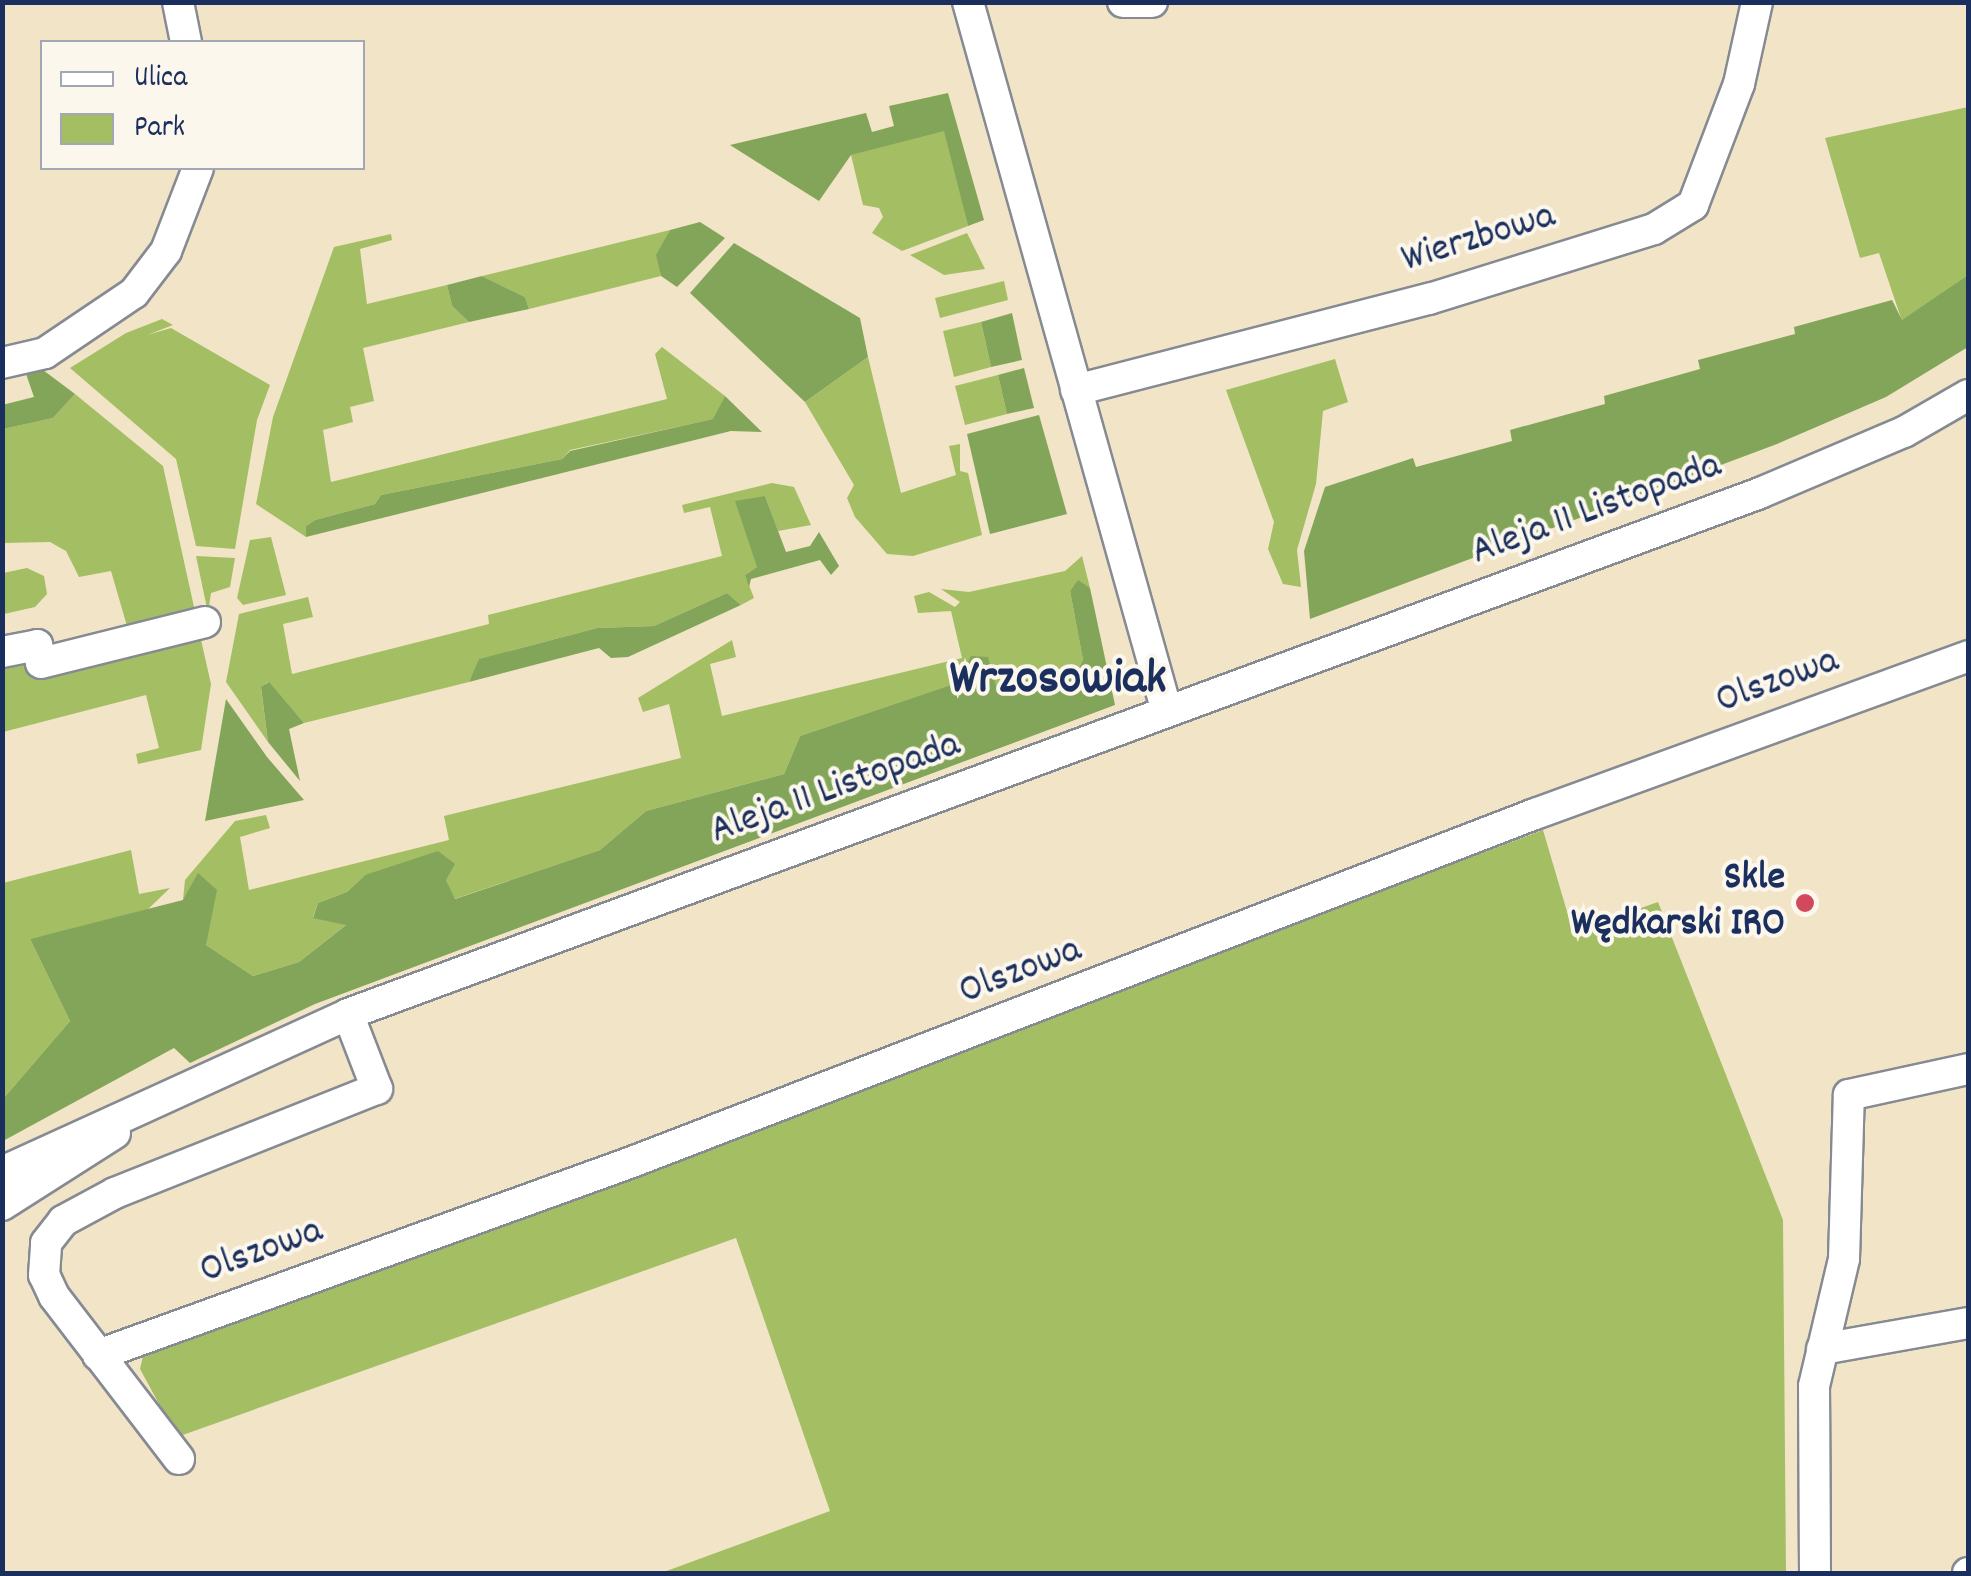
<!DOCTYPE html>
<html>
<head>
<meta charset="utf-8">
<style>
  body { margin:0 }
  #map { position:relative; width:1971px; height:1576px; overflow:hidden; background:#f2e4c7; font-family:Dekko,sans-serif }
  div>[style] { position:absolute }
  .green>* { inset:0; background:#a4be64 }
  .forest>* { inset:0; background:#83a55a }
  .roads { filter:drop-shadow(2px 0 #868a92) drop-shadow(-2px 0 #868a92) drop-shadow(0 2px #868a92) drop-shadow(0 -2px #868a92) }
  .minor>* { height:30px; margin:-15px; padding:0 15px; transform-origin:15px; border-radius:15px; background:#fff }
  .dots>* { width:28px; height:28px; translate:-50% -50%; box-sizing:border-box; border:5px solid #fbf7ec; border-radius:50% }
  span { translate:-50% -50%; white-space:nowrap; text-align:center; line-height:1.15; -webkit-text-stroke:8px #fbf7ec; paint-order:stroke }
  .street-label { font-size:40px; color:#1b2f5e }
  .poi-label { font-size:40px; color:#1b2f5e; font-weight:700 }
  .right { translate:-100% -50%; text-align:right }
  .district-label { font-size:50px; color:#1b2f5e; font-weight:700 }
  .frame { position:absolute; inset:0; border:5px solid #1b2f5e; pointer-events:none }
  .legend { position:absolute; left:40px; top:40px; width:325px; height:130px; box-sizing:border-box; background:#fbf7ec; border:2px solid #a1a7b3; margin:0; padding:12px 18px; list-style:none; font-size:30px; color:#1b2f5e }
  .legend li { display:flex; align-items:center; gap:20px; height:50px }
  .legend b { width:50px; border:2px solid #a1a7b3 }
</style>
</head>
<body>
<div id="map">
  <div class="green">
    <i style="clip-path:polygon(1968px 107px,1968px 275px,1902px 321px,1879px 253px,1860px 258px,1825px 138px)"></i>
    <i style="clip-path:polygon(935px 129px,945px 131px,968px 226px,902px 251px,872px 233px,883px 217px,879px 208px,863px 205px,851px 155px)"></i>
    <i style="clip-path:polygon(670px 230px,657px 255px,661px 276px,529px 309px,525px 297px,482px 276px)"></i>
    <i style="clip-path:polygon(967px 233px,985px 269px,944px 275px,910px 255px)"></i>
    <i style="clip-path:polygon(391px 234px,392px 240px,360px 249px,367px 304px,447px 285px,452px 306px,469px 322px,363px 348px,374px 401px,350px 407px,353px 422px,323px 430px,331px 482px,667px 399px,655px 354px,662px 347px,725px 396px,714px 419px,570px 450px,562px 459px,381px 495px,375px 504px,315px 520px,306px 526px,306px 537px,256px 504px,273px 417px,334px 247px)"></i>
    <i style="clip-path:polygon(1004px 281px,1008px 300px,940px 318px,935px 298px)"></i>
    <i style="clip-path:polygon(162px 319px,173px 325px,147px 335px,171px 328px,270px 385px,257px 420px,235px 549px,196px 546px,176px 459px,70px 368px,126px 333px)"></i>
    <i style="clip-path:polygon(981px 322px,991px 367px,954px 377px,943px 331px)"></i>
    <i style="clip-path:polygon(868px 357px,901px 493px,956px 475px,949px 446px,960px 444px,960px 471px,968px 473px,982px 535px,913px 556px,887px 554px,855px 517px,847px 498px,854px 485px,805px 402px)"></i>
    <i style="clip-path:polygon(1335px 359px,1348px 402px,1323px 411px,1316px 484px,1297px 550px,1301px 587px,1283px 584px,1268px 549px,1274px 522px,1226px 390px)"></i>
    <i style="clip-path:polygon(998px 375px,1007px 414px,965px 425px,955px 386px)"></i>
    <i style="clip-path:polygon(75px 394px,163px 466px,196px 616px,129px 633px,111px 571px,79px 577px,66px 551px,50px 542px,3px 543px,2px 429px,53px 418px)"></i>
    <i style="clip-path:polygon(772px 483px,794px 487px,811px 525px,778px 531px,765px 496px,757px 567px,745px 575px,754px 598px,741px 605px,727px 593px,654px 626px,597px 628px,480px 659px,469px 682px,304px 723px,268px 682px,261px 688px,268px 742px,226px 682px,239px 614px,308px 597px,313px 617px,283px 624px,292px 674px,489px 624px,488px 615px,722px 556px,710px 507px,684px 513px,682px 505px)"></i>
    <i style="clip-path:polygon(271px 537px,286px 595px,243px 605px,237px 598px,250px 540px)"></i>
    <i style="clip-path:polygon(196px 556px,235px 558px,230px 587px,211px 593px,208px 613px)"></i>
    <i style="clip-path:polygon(1082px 556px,1090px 588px,1078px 581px,1070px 591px,1083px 660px,1078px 669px,995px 686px,958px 683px,800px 736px,784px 774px,646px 811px,600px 850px,454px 899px,446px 880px,365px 875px,347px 892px,318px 903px,313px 917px,347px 924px,299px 962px,253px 976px,206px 945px,183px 900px,185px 880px,235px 821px,266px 815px,270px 828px,240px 837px,249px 890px,449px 840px,444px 816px,681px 758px,669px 704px,643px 712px,638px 698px,732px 640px,736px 657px,710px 664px,722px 716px,962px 658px,951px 611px,918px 613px,914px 596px,929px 592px,955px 607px,960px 602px,941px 589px,969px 592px,1065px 571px)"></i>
    <i style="clip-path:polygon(27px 568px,44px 576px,47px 594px,35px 607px,4px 614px,3px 573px)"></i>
    <i style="clip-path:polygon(199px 631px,211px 684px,201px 750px,138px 764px,136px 754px,159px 748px,146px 695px,3px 732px,3px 665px)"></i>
    <i style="clip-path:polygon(1543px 830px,1573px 932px,1658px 902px,1783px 1220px,1786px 1573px,661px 1573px,830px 1511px,736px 1238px,177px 1437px,140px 1369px,143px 1356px)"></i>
    <i style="clip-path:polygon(131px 850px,139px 894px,170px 888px,144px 913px,30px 939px,70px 1021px,3px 1099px,3px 883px)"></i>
  </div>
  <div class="forest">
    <i style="clip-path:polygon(948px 93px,984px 220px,968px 226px,944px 131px,851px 155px,819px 201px,730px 145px,866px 113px,872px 132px,894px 126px,889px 106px)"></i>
    <i style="clip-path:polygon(700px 222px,725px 238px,677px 287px,661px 276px,656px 255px,670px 230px)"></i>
    <i style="clip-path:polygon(734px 243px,860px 318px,868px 357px,805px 402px,690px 293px)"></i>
    <i style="clip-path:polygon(1968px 275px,1968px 347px,1886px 397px,1777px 444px,1310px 619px,1304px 551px,1325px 487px,1413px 458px,1416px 467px,1512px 441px,1510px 430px,1605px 404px,1604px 396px,1700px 369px,1698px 360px,1795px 334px,1794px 327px,1892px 300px,1902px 320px)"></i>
    <i style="clip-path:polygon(482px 276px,525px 297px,529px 309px,469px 322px,452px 306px,447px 285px)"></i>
    <i style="clip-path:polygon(1012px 313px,1022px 360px,991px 367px,981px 322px)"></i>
    <i style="clip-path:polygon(39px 367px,75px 394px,53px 418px,3px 429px,2px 405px,34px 397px,25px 371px)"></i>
    <i style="clip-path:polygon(1024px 368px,1034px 408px,1007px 414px,998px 375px)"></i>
    <i style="clip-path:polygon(725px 396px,762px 432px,731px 431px,306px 537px,306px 526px,315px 520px,375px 504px,381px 495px,562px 459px,570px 451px,713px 419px)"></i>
    <i style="clip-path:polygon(1039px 415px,1067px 514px,990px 534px,967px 434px)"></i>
    <i style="clip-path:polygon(765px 496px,786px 552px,810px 546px,819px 532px,839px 566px,831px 575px,820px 560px,751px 579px,749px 587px,745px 575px,757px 567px,735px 501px)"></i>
    <i style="clip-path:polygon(1078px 580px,1090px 588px,1115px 705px,315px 1004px,190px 1063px,174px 1048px,3px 1141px,3px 1099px,70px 1021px,30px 939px,183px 900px,198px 873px,217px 890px,206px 945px,253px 976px,299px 962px,346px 925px,313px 918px,318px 903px,347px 892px,365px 875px,438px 851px,455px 864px,446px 880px,455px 899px,600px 850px,646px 811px,784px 774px,800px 736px,957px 683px,971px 656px,988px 657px,996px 686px,1078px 669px,1083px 660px,1070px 591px)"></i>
    <i style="clip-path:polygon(727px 593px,741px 605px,628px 657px,611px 658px,599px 648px,469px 682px,479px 659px,597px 628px,654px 626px)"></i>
    <i style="clip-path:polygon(269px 682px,304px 723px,289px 729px,300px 781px,268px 742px,261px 687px)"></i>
    <i style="clip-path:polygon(226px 699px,267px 757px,304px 800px,205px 821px)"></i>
  </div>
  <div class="roads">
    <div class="minor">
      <i style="left:178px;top:2px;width:41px;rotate:78.7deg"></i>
      <i style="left:968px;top:2px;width:737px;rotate:74.34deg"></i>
      <i style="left:1123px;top:2px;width:29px"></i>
      <i style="left:2px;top:363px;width:44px;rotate:-13.1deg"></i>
      <i style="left:45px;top:353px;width:107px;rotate:-34deg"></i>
      <i style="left:134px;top:293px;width:53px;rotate:-52.7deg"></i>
      <i style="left:166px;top:251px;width:89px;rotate:-68.9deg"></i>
      <i style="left:1076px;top:390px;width:365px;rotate:-14.5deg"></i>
      <i style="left:1429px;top:299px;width:236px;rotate:-17.3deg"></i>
      <i style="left:1654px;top:229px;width:46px;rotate:-31.6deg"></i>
      <i style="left:1693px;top:205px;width:129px;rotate:-69.2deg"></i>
      <i style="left:1739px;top:84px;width:84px;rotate:-77.6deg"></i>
      <i style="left:2px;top:652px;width:36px;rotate:-11deg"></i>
      <i style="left:37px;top:645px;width:18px;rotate:77deg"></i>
      <i style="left:41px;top:663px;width:169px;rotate:-14deg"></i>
      <i style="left:2px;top:1172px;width:380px;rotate:-24.5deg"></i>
      <i style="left:348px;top:1014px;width:1505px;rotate:-20.25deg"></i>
      <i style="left:1760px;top:493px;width:156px;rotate:-23deg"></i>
      <i style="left:1904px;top:432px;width:74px;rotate:-30deg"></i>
      <i style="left:2px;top:1205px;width:134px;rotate:-32.5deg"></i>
      <i style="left:1822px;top:1349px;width:148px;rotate:-10.1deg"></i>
      <i style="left:98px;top:1355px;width:568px;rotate:-19.87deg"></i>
      <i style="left:632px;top:1162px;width:968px;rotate:-21.08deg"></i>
      <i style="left:1535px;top:814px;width:461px;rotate:-20deg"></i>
      <i style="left:179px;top:1459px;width:205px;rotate:-127.5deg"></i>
      <i style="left:54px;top:1296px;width:23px;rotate:-115deg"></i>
      <i style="left:44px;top:1275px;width:32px;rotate:-86deg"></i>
      <i style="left:46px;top:1243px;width:28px;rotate:-52deg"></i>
      <i style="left:63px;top:1221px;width:59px;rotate:-28.3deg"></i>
      <i style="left:115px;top:1193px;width:282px;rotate:-21.7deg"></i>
      <i style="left:377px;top:1089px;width:80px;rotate:-111.1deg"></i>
      <i style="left:1815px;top:1574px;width:188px;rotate:-90.3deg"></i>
      <i style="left:1814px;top:1386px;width:130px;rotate:-76.7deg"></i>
      <i style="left:1844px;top:1259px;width:164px;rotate:-88.3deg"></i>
      <i style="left:1849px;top:1095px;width:122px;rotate:-12.3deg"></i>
      <i style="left:1968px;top:1574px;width:1px;rotate:-90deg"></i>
    </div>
  </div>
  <div class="dots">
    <i style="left:1805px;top:903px;background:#d1495b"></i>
  </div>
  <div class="street-label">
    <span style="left:1479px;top:240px;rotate:-17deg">Wierzbowa</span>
    <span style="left:1597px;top:511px;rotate:-20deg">Aleja 11 Listopada</span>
    <span style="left:1778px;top:683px;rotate:-20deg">Olszowa</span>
    <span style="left:836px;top:790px;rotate:-20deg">Aleja 11 Listopada</span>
    <span style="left:1021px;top:973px;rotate:-21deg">Olszowa</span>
    <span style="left:262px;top:1253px;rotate:-20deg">Olszowa</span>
  </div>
  <div class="poi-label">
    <span class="right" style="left:1785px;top:903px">Skle<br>Wędkarski IRO</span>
  </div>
  <div class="district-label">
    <span style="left:1058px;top:682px">Wrzosowiak</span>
  </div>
  <div class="frame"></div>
  <ul class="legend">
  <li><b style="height:12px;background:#fff"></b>Ulica</li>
  <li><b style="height:28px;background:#a4be64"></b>Park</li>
  </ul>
</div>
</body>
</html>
